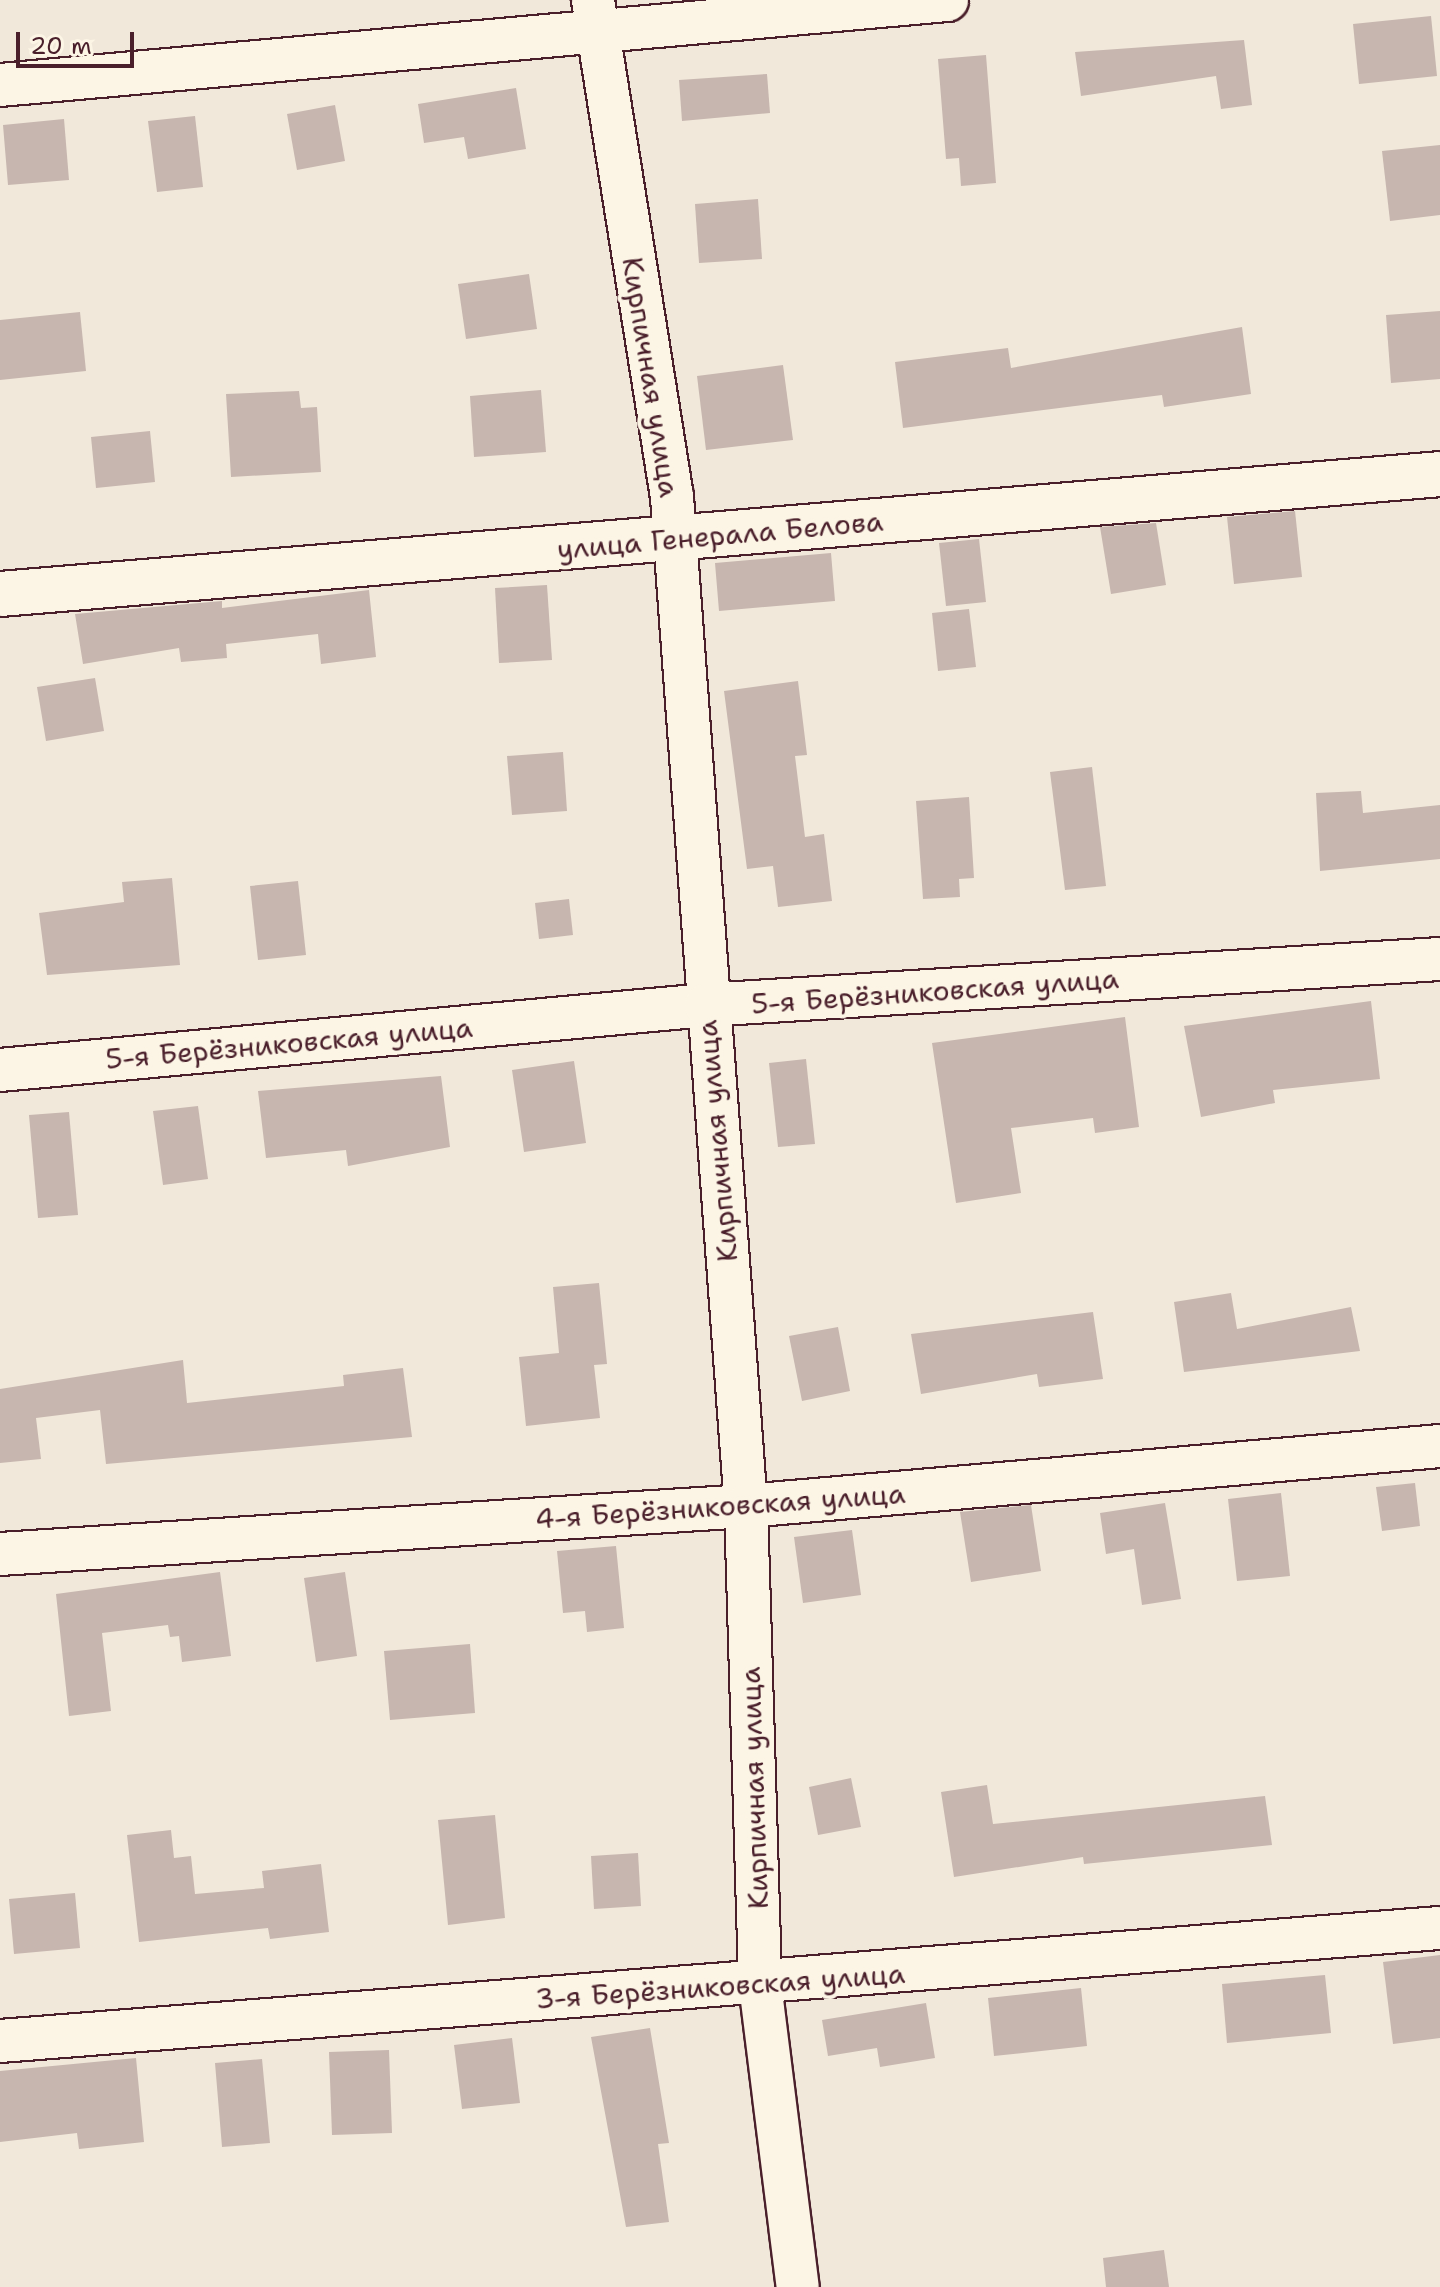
<!DOCTYPE html>
<html>
<head>
<meta charset="utf-8">
<style>
  body { margin:0 }
  #map { position:relative; width:1440px; height:2287px; overflow:hidden; background:#f1e8da; font-family:"Shantell Sans",sans-serif }
  div>[style] { position:absolute }
  .building>* { inset:0; background:#c7b6af }
  .roads { filter:drop-shadow(2px 0 #4a1f2b) drop-shadow(-2px 0 #4a1f2b) drop-shadow(0 2px #4a1f2b) drop-shadow(0 -2px #4a1f2b) }
  .minor>* { height:42px; margin:-21px; padding:0 21px; transform-origin:21px; border-radius:21px; background:#fcf5e5 }
  .secondary>* { height:44px; margin:-22px; padding:0 22px; transform-origin:22px; border-radius:22px; background:#fcf5e5 }
  span { translate:-50% -50%; white-space:nowrap; text-align:center; line-height:1.15; -webkit-text-stroke:8px #fcf5e5; paint-order:stroke }
  .street-label { font-size:28px; color:#4a1f2b }
  .scale { position:absolute; left:16px; top:32px; width:118px; height:36px; box-sizing:border-box; border:4px solid #4a1f2b; border-top:0; padding-left:10px; font-size:24px; line-height:28px; white-space:nowrap; color:#4a1f2b; -webkit-text-stroke:6px #fcf5e5; paint-order:stroke }
</style>
</head>
<body>
<div id="map">
  <div class="building">
    <i style="clip-path:polygon(1431px 16px,1437px 76px,1359px 84px,1353px 24px)"></i>
    <i style="clip-path:polygon(1244px 40px,1252px 105px,1221px 109px,1216px 76px,1081px 96px,1075px 52px)"></i>
    <i style="clip-path:polygon(986px 55px,996px 183px,961px 186px,959px 158px,946px 159px,938px 59px)"></i>
    <i style="clip-path:polygon(767px 74px,770px 113px,682px 121px,679px 80px)"></i>
    <i style="clip-path:polygon(516px 88px,526px 149px,468px 159px,464px 137px,424px 143px,418px 104px)"></i>
    <i style="clip-path:polygon(335px 105px,345px 161px,297px 170px,287px 114px)"></i>
    <i style="clip-path:polygon(195px 116px,203px 187px,157px 192px,148px 121px)"></i>
    <i style="clip-path:polygon(64px 119px,69px 180px,8px 185px,3px 125px)"></i>
    <i style="clip-path:polygon(1440px 145px,1440px 215px,1390px 221px,1382px 151px)"></i>
    <i style="clip-path:polygon(758px 199px,762px 259px,699px 263px,695px 204px)"></i>
    <i style="clip-path:polygon(529px 274px,537px 329px,466px 339px,458px 284px)"></i>
    <i style="clip-path:polygon(1440px 311px,1440px 379px,1391px 383px,1386px 315px)"></i>
    <i style="clip-path:polygon(80px 312px,86px 371px,0 380px,0 320px)"></i>
    <i style="clip-path:polygon(1242px 327px,1251px 394px,1164px 407px,1162px 395px,903px 428px,895px 362px,1008px 348px,1011px 368px)"></i>
    <i style="clip-path:polygon(783px 365px,793px 440px,706px 450px,697px 376px)"></i>
    <i style="clip-path:polygon(541px 390px,546px 452px,474px 457px,470px 396px)"></i>
    <i style="clip-path:polygon(299px 391px,301px 408px,317px 407px,321px 472px,231px 477px,226px 394px)"></i>
    <i style="clip-path:polygon(150px 431px,155px 482px,96px 488px,91px 437px)"></i>
    <i style="clip-path:polygon(1295px 511px,1302px 577px,1234px 584px,1227px 517px)"></i>
    <i style="clip-path:polygon(1156px 523px,1166px 585px,1111px 594px,1100px 527px)"></i>
    <i style="clip-path:polygon(979px 539px,986px 602px,946px 606px,939px 543px)"></i>
    <i style="clip-path:polygon(831px 553px,835px 601px,719px 611px,715px 563px)"></i>
    <i style="clip-path:polygon(547px 585px,552px 660px,499px 663px,495px 588px)"></i>
    <i style="clip-path:polygon(369px 590px,376px 657px,321px 664px,318px 634px,226px 644px,227px 658px,181px 662px,179px 648px,83px 664px,75px 614px,222px 601px,222px 608px)"></i>
    <i style="clip-path:polygon(969px 609px,976px 667px,938px 671px,932px 613px)"></i>
    <i style="clip-path:polygon(95px 678px,104px 731px,46px 741px,37px 687px)"></i>
    <i style="clip-path:polygon(798px 681px,807px 755px,795px 756px,805px 837px,824px 834px,832px 901px,778px 907px,773px 866px,747px 869px,724px 691px)"></i>
    <i style="clip-path:polygon(563px 752px,567px 811px,512px 815px,507px 756px)"></i>
    <i style="clip-path:polygon(1092px 767px,1106px 886px,1065px 890px,1050px 772px)"></i>
    <i style="clip-path:polygon(1361px 791px,1363px 813px,1440px 805px,1440px 859px,1320px 871px,1316px 793px)"></i>
    <i style="clip-path:polygon(969px 797px,974px 878px,959px 879px,960px 897px,923px 899px,916px 801px)"></i>
    <i style="clip-path:polygon(172px 878px,180px 965px,47px 975px,39px 913px,124px 902px,122px 882px)"></i>
    <i style="clip-path:polygon(298px 881px,306px 955px,258px 960px,250px 886px)"></i>
    <i style="clip-path:polygon(569px 899px,573px 935px,539px 939px,535px 903px)"></i>
    <i style="clip-path:polygon(1371px 1001px,1380px 1079px,1273px 1090px,1275px 1103px,1201px 1117px,1184px 1026px)"></i>
    <i style="clip-path:polygon(1125px 1017px,1139px 1127px,1095px 1133px,1093px 1118px,1011px 1128px,1021px 1193px,956px 1203px,932px 1043px)"></i>
    <i style="clip-path:polygon(806px 1059px,815px 1144px,778px 1147px,769px 1063px)"></i>
    <i style="clip-path:polygon(574px 1061px,586px 1143px,524px 1152px,512px 1070px)"></i>
    <i style="clip-path:polygon(441px 1076px,450px 1147px,348px 1166px,346px 1150px,266px 1158px,258px 1091px)"></i>
    <i style="clip-path:polygon(198px 1106px,208px 1179px,163px 1185px,153px 1111px)"></i>
    <i style="clip-path:polygon(69px 1112px,78px 1215px,38px 1218px,29px 1115px)"></i>
    <i style="clip-path:polygon(599px 1283px,607px 1364px,594px 1365px,600px 1418px,526px 1426px,519px 1357px,559px 1353px,553px 1287px)"></i>
    <i style="clip-path:polygon(1231px 1293px,1237px 1329px,1351px 1307px,1360px 1351px,1184px 1372px,1174px 1302px)"></i>
    <i style="clip-path:polygon(1093px 1312px,1103px 1379px,1039px 1387px,1037px 1374px,921px 1394px,911px 1334px)"></i>
    <i style="clip-path:polygon(838px 1327px,850px 1391px,802px 1401px,789px 1336px)"></i>
    <i style="clip-path:polygon(183px 1360px,187px 1403px,344px 1386px,343px 1375px,403px 1368px,412px 1437px,106px 1464px,100px 1410px,36px 1418px,41px 1459px,0 1463px,0 1389px)"></i>
    <i style="clip-path:polygon(1415px 1483px,1420px 1526px,1382px 1531px,1376px 1487px)"></i>
    <i style="clip-path:polygon(1281px 1493px,1290px 1576px,1237px 1581px,1228px 1499px)"></i>
    <i style="clip-path:polygon(1165px 1503px,1181px 1599px,1142px 1605px,1134px 1549px,1106px 1554px,1100px 1513px)"></i>
    <i style="clip-path:polygon(1031px 1505px,1041px 1571px,971px 1582px,960px 1512px)"></i>
    <i style="clip-path:polygon(852px 1530px,861px 1595px,803px 1603px,794px 1537px)"></i>
    <i style="clip-path:polygon(616px 1546px,624px 1628px,587px 1632px,585px 1611px,563px 1613px,557px 1551px)"></i>
    <i style="clip-path:polygon(220px 1572px,231px 1656px,182px 1662px,179px 1636px,170px 1637px,168px 1625px,102px 1633px,111px 1711px,69px 1716px,56px 1594px)"></i>
    <i style="clip-path:polygon(345px 1572px,357px 1656px,316px 1662px,304px 1578px)"></i>
    <i style="clip-path:polygon(470px 1644px,475px 1713px,390px 1720px,384px 1651px)"></i>
    <i style="clip-path:polygon(851px 1778px,861px 1827px,818px 1835px,809px 1787px)"></i>
    <i style="clip-path:polygon(987px 1785px,993px 1824px,1265px 1796px,1272px 1845px,1084px 1864px,1083px 1857px,954px 1877px,941px 1792px)"></i>
    <i style="clip-path:polygon(495px 1815px,505px 1918px,448px 1925px,438px 1820px)"></i>
    <i style="clip-path:polygon(171px 1830px,174px 1858px,191px 1856px,195px 1894px,264px 1888px,262px 1871px,321px 1864px,329px 1932px,270px 1939px,268px 1928px,139px 1942px,127px 1835px)"></i>
    <i style="clip-path:polygon(638px 1853px,641px 1906px,594px 1909px,591px 1856px)"></i>
    <i style="clip-path:polygon(75px 1893px,80px 1948px,14px 1954px,9px 1899px)"></i>
    <i style="clip-path:polygon(1440px 1955px,1440px 2038px,1393px 2044px,1383px 1962px)"></i>
    <i style="clip-path:polygon(1325px 1975px,1331px 2033px,1227px 2043px,1222px 1984px)"></i>
    <i style="clip-path:polygon(1081px 1988px,1087px 2046px,994px 2056px,988px 1998px)"></i>
    <i style="clip-path:polygon(926px 2003px,935px 2058px,880px 2067px,877px 2048px,828px 2056px,822px 2020px)"></i>
    <i style="clip-path:polygon(650px 2028px,669px 2143px,658px 2144px,669px 2222px,626px 2227px,591px 2037px)"></i>
    <i style="clip-path:polygon(512px 2038px,520px 2103px,462px 2109px,454px 2045px)"></i>
    <i style="clip-path:polygon(389px 2050px,392px 2133px,332px 2135px,329px 2052px)"></i>
    <i style="clip-path:polygon(136px 2058px,144px 2142px,79px 2149px,77px 2133px,0 2142px,0 2071px)"></i>
    <i style="clip-path:polygon(262px 2059px,270px 2143px,222px 2147px,215px 2063px)"></i>
    <i style="clip-path:polygon(1164px 2250px,1169px 2287px,1106px 2287px,1103px 2258px)"></i>
  </div>
  <div class="roads">
    <div class="minor">
      <i style="left:593px;top:0;width:503px;rotate:80.97deg"></i>
      <i style="left:672px;top:497px;width:1012px;rotate:85.81deg"></i>
      <i style="left:746px;top:1506px;width:478px;rotate:88.3deg"></i>
      <i style="left:760px;top:1984px;width:305px;rotate:82.9deg"></i>
      <i style="left:0;top:85px;width:951px;rotate:-5.13deg"></i>
      <i style="left:0;top:1070px;width:709px;rotate:-5.26deg"></i>
      <i style="left:706px;top:1005px;width:735px;rotate:-3.59deg"></i>
      <i style="left:0;top:1554px;width:748px;rotate:-3.68deg"></i>
      <i style="left:746px;top:1506px;width:697px;rotate:-4.94deg"></i>
      <i style="left:0;top:2041px;width:1444px;rotate:-4.49deg"></i>
    </div>
    <div class="secondary">
      <i style="left:0;top:594px;width:1445px;rotate:-4.76deg"></i>
    </div>
  </div>
  <div class="street-label">
    <span style="left:651px;top:377px;rotate:81deg">Кирпичная улица</span>
    <span style="left:720px;top:535px;rotate:-5deg">улица Генерала Белова</span>
    <span style="left:935px;top:991px;rotate:-4deg">5-я Берёзниковская улица</span>
    <span style="left:289px;top:1043px;rotate:-5deg">5-я Берёзниковская улица</span>
    <span style="left:717px;top:1141px;rotate:-95deg">Кирпичная улица</span>
    <span style="left:720px;top:1506px;rotate:-4deg">4-я Берёзниковская улица</span>
    <span style="left:754px;top:1788px;rotate:-92deg">Кирпичная улица</span>
    <span style="left:720px;top:1986px;rotate:-4deg">3-я Берёзниковская улица</span>
  </div>
  <div class="scale">20 m</div>
</div>
</body>
</html>
